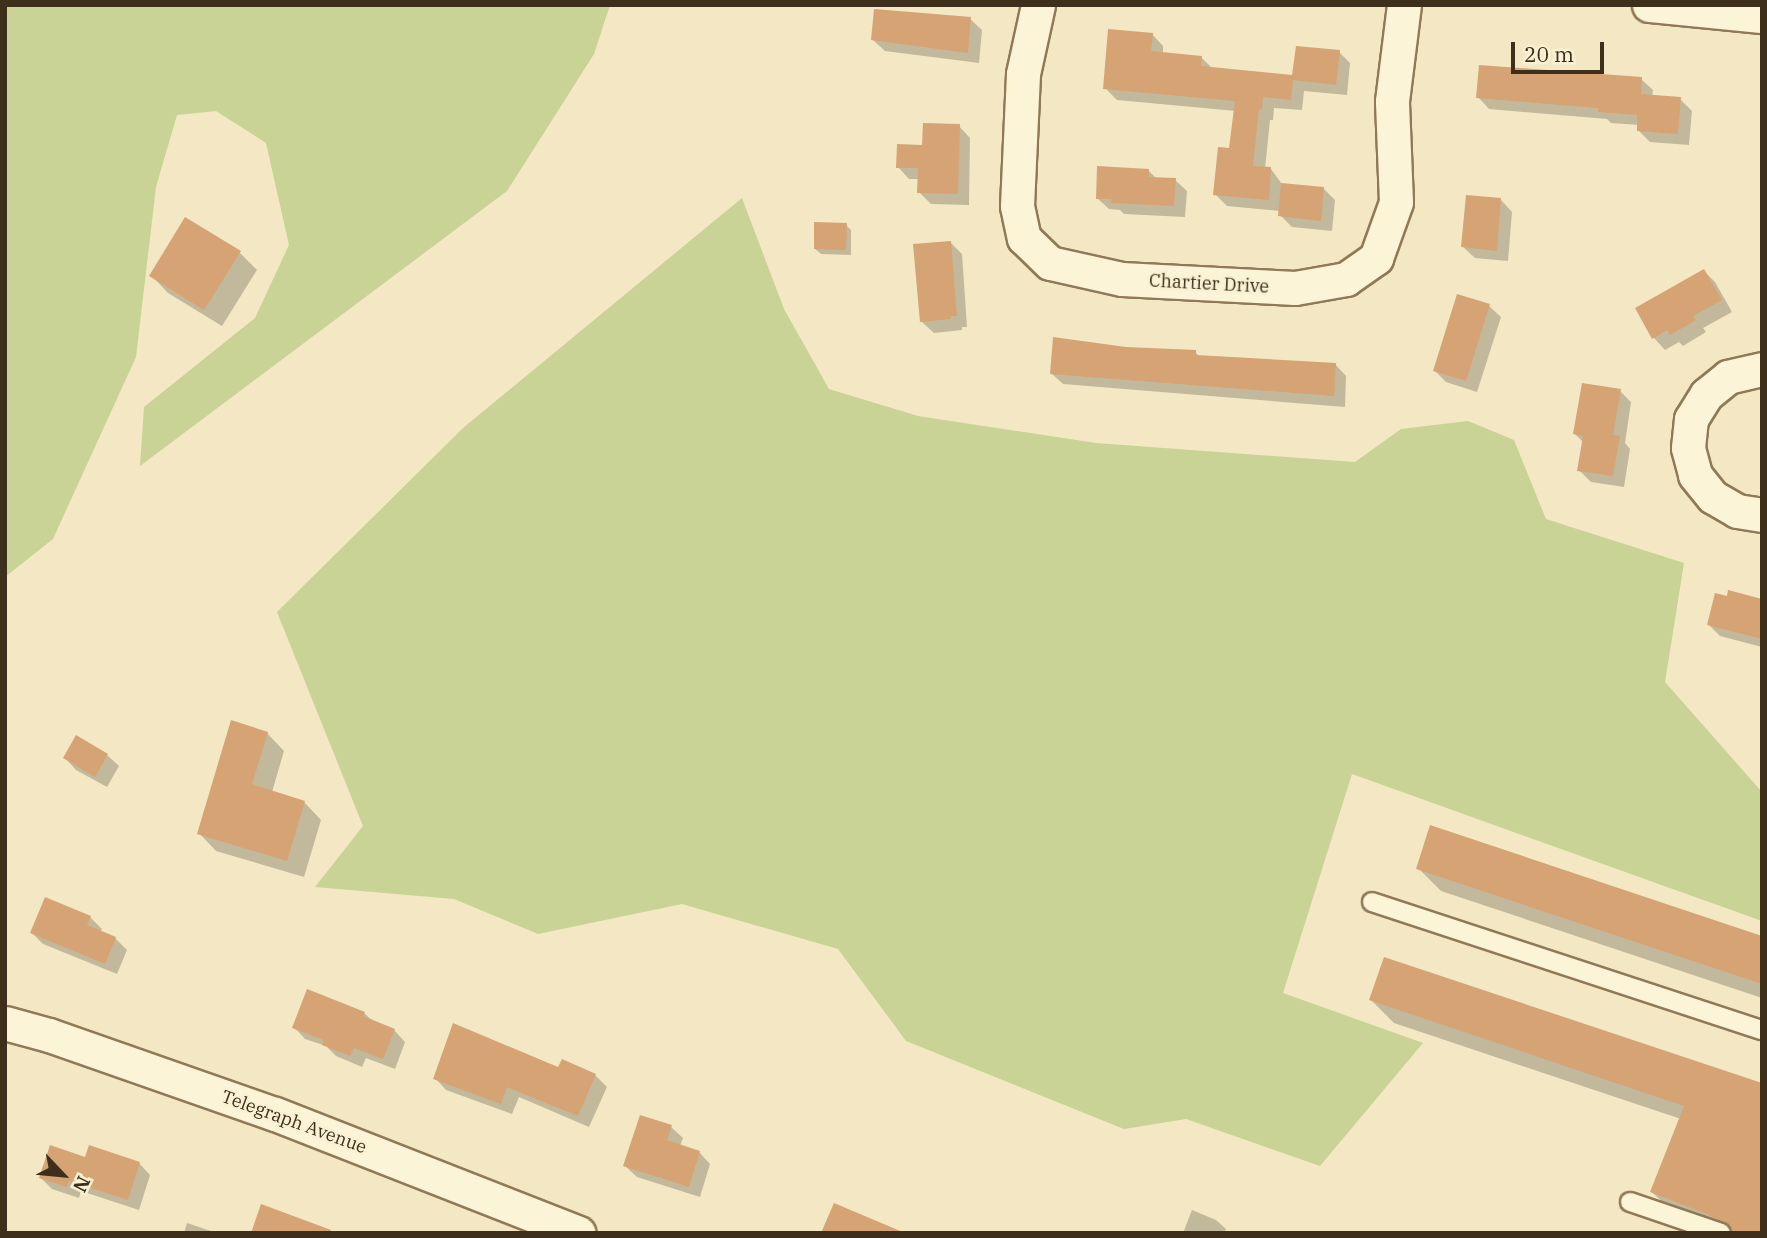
<!DOCTYPE html>
<html>
<head>
<meta charset="utf-8">
<style>
  body { margin:0 }
  #map { position:relative; width:1767px; height:1238px; overflow:hidden; background:#f3e8c3; font-family:"IBM Plex Serif",serif }
  div>[style] { position:absolute }
  .green>* { inset:0; background:#c8d395 }
  .shadow>* { inset:0; background:#0003 }
  .building>* { inset:0; background:#d5a374 }
  .roads { filter:drop-shadow(2px 0 #907957) drop-shadow(-2px 0 #907957) drop-shadow(0 2px #907957) drop-shadow(0 -2px #907957) }
  .service>* { height:18px; margin:-9px; padding:0 9px; transform-origin:9px; border-radius:9px; background:#fcf4d7 }
  .minor>* { height:33px; margin:-16.5px; padding:0 16.5px; transform-origin:16.5px; border-radius:16.5px; background:#fcf4d7 }
  span { translate:-50% -50%; white-space:nowrap; text-align:center; line-height:1.15; -webkit-text-stroke:5px #f9f1d3; paint-order:stroke }
  .street-label { font-size:18px; color:#3e2f1d }
  .frame { position:absolute; inset:0; border:7px solid #3e2f1d; pointer-events:none }
  .north { position:absolute; left:28px; top:1140px; width:70px; height:70px; -webkit-text-stroke:5px #f9f1d3; paint-order:stroke; rotate:116deg; font-size:19px; font-weight:700; line-height:28px; text-align:center; color:#3e2f1d }
  .north::after { content:''; display:block; margin:auto; width:24px; height:32px; background:#3e2f1d; clip-path:polygon(50% 0,100% 100%,50% 72%,0 100%) }
  .scale { position:absolute; left:1511px; top:42px; width:93px; height:32px; box-sizing:border-box; border:4px solid #3e2f1d; border-top:0; padding-left:9px; font-size:21px; line-height:24px; white-space:nowrap; color:#3e2f1d; -webkit-text-stroke:5px #f9f1d3; paint-order:stroke }
</style>
</head>
<body>
<div id="map">
  <div class="green">
    <i style="clip-path:polygon(5px 5px,610px 5px,594px 54px,507px 191px,140px 466px,144px 407px,255px 318px,289px 245px,266px 143px,216px 111px,177px 115px,156px 187px,136px 357px,53px 539px,5px 577px)"></i>
    <i style="clip-path:polygon(742px 198px,784px 309px,829px 389px,918px 416px,1096px 443px,1355px 462px,1401px 429px,1468px 421px,1514px 440px,1546px 519px,1684px 563px,1665px 682px,1762px 792px,1762px 921px,1352px 774px,1283px 993px,1423px 1043px,1320px 1166px,1186px 1119px,1124px 1129px,906px 1041px,838px 949px,682px 904px,538px 934px,454px 899px,315px 887px,363px 826px,277px 612px,463px 428px)"></i>
  </div>
  <div class="shadow">
    <i style="clip-path:polygon(970px 19px,982px 30px,979px 63px,885px 51px,873px 40px)"></i>
    <i style="clip-path:polygon(1152px 34px,1163px 46px,1163px 54px,1201px 57px,1213px 69px,1294px 77px,1339px 52px,1350px 63px,1347px 95px,1304px 91px,1302px 110px,1274px 108px,1273px 120px,1270px 120px,1265px 169px,1271px 169px,1282px 184px,1323px 188px,1335px 200px,1332px 231px,1292px 227px,1280px 215px,1280px 211px,1227px 206px,1215px 194px,1231px 150px,1236px 111px,1117px 100px,1105px 88px)"></i>
    <i style="clip-path:polygon(1641px 79px,1653px 90px,1652px 97px,1680px 99px,1692px 111px,1689px 145px,1650px 142px,1638px 130px,1639px 125px,1611px 123px,1607px 119px,1489px 109px,1478px 97px)"></i>
    <i style="clip-path:polygon(959px 126px,970px 138px,969px 205px,931px 204px,919px 192px,920px 179px,909px 179px,898px 167px,924px 146px)"></i>
    <i style="clip-path:polygon(1149px 171px,1157px 179px,1175px 180px,1187px 191px,1185px 217px,1124px 214px,1120px 210px,1109px 209px,1097px 198px)"></i>
    <i style="clip-path:polygon(1501px 200px,1512px 212px,1508px 261px,1475px 258px,1463px 247px)"></i>
    <i style="clip-path:polygon(846px 225px,851px 230px,851px 255px,821px 254px,815px 249px)"></i>
    <i style="clip-path:polygon(950px 242px,962px 254px,967px 327px,962px 327px,962px 330px,934px 333px,922px 322px)"></i>
    <i style="clip-path:polygon(240px 253px,257px 270px,222px 326px,168px 293px,151px 275px)"></i>
    <i style="clip-path:polygon(1704px 271px,1715px 282px,1732px 312px,1703px 328px,1706px 332px,1683px 346px,1679px 342px,1665px 350px,1654px 338px,1637px 309px)"></i>
    <i style="clip-path:polygon(1489px 306px,1501px 317px,1477px 392px,1446px 382px,1435px 371px)"></i>
    <i style="clip-path:polygon(1126px 349px,1195px 352px,1200px 357px,1335px 364px,1346px 376px,1345px 407px,1063px 384px,1051px 373px)"></i>
    <i style="clip-path:polygon(1620px 391px,1631px 402px,1625px 443px,1630px 449px,1624px 487px,1591px 482px,1579px 470px,1584px 443px,1575px 434px)"></i>
    <i style="clip-path:polygon(1729px 598px,1762px 601px,1762px 647px,1720px 636px,1709px 625px)"></i>
    <i style="clip-path:polygon(267px 733px,284px 751px,272px 792px,304px 802px,321px 820px,304px 877px,216px 851px,199px 833px)"></i>
    <i style="clip-path:polygon(107px 755px,119px 766px,107px 787px,76px 770px,65px 758px)"></i>
    <i style="clip-path:polygon(1418px 868px,1762px 938px,1762px 998px,1441px 891px)"></i>
    <i style="clip-path:polygon(90px 917px,102px 929px,100px 932px,115px 938px,127px 950px,117px 974px,43px 944px,32px 933px)"></i>
    <i style="clip-path:polygon(1371px 1000px,1762px 1085px,1762px 1233px,1723px 1233px,1675px 1214px,1652px 1192px,1681px 1119px,1394px 1023px)"></i>
    <i style="clip-path:polygon(364px 1013px,374px 1022px,394px 1030px,405px 1042px,395px 1069px,366px 1058px,362px 1067px,336px 1056px,326px 1046px,305px 1039px,294px 1027px)"></i>
    <i style="clip-path:polygon(559px 1069px,595px 1075px,607px 1087px,589px 1127px,519px 1097px,512px 1114px,446px 1090px,435px 1078px)"></i>
    <i style="clip-path:polygon(671px 1127px,683px 1138px,680px 1146px,699px 1152px,710px 1164px,700px 1197px,637px 1177px,625px 1166px)"></i>
    <i style="clip-path:polygon(86px 1159px,139px 1163px,150px 1175px,139px 1210px,81px 1191px,79px 1198px,52px 1189px,41px 1178px)"></i>
    <i style="clip-path:polygon(1192px 1210px,1216px 1220px,1226px 1229px,1224px 1233px,1183px 1233px)"></i>
    <i style="clip-path:polygon(187px 1223px,217px 1233px,184px 1233px)"></i>
  </div>
  <div class="building">
    <i style="clip-path:polygon(874px 9px,971px 17px,968px 53px,871px 40px)"></i>
    <i style="clip-path:polygon(1108px 29px,1153px 33px,1151px 51px,1202px 56px,1201px 66px,1292px 75px,1296px 46px,1340px 50px,1336px 85px,1293px 80px,1291px 100px,1263px 97px,1262px 110px,1259px 109px,1253px 166px,1271px 167px,1269px 200px,1213px 195px,1218px 147px,1229px 148px,1235px 101px,1103px 89px)"></i>
    <i style="clip-path:polygon(1479px 65px,1642px 77px,1641px 94px,1681px 97px,1678px 134px,1637px 131px,1637px 115px,1598px 112px,1598px 108px,1476px 98px)"></i>
    <i style="clip-path:polygon(923px 123px,960px 124px,958px 194px,917px 193px,918px 168px,896px 168px,897px 144px,922px 145px)"></i>
    <i style="clip-path:polygon(1097px 166px,1149px 169px,1149px 177px,1176px 178px,1174px 206px,1111px 203px,1111px 199px,1096px 199px)"></i>
    <i style="clip-path:polygon(1281px 183px,1324px 187px,1321px 221px,1278px 216px)"></i>
    <i style="clip-path:polygon(1466px 195px,1501px 198px,1497px 251px,1461px 247px)"></i>
    <i style="clip-path:polygon(185px 217px,241px 251px,204px 310px,149px 276px)"></i>
    <i style="clip-path:polygon(814px 222px,847px 223px,846px 250px,814px 249px)"></i>
    <i style="clip-path:polygon(951px 241px,957px 316px,951px 316px,951px 319px,920px 322px,913px 244px)"></i>
    <i style="clip-path:polygon(1704px 269px,1722px 300px,1693px 316px,1696px 320px,1670px 335px,1667px 330px,1652px 339px,1635px 308px)"></i>
    <i style="clip-path:polygon(1457px 294px,1490px 304px,1466px 381px,1433px 371px)"></i>
    <i style="clip-path:polygon(1053px 337px,1126px 347px,1196px 350px,1196px 355px,1336px 363px,1334px 396px,1050px 374px)"></i>
    <i style="clip-path:polygon(1582px 383px,1621px 389px,1613px 435px,1620px 436px,1613px 476px,1577px 471px,1583px 436px,1573px 434px)"></i>
    <i style="clip-path:polygon(1728px 590px,1762px 599px,1762px 639px,1707px 625px,1715px 593px,1727px 596px)"></i>
    <i style="clip-path:polygon(231px 720px,268px 732px,252px 784px,305px 801px,287px 861px,197px 834px)"></i>
    <i style="clip-path:polygon(76px 735px,108px 754px,95px 777px,63px 758px)"></i>
    <i style="clip-path:polygon(1430px 825px,1762px 936px,1762px 984px,1416px 869px)"></i>
    <i style="clip-path:polygon(45px 897px,91px 916px,87px 925px,116px 937px,105px 964px,30px 933px)"></i>
    <i style="clip-path:polygon(1384px 957px,1762px 1083px,1762px 1233px,1737px 1233px,1709px 1215px,1650px 1192px,1684px 1106px,1369px 1000px)"></i>
    <i style="clip-path:polygon(307px 989px,365px 1012px,363px 1016px,395px 1029px,383px 1059px,354px 1048px,350px 1056px,322px 1045px,324px 1040px,292px 1028px)"></i>
    <i style="clip-path:polygon(453px 1023px,558px 1067px,562px 1059px,596px 1074px,578px 1116px,507px 1087px,501px 1104px,433px 1079px)"></i>
    <i style="clip-path:polygon(640px 1115px,672px 1125px,667px 1140px,700px 1151px,689px 1187px,623px 1166px)"></i>
    <i style="clip-path:polygon(50px 1145px,85px 1157px,89px 1145px,140px 1162px,128px 1200px,69px 1181px,67px 1187px,39px 1178px)"></i>
    <i style="clip-path:polygon(834px 1203px,905px 1233px,821px 1233px)"></i>
    <i style="clip-path:polygon(261px 1204px,331px 1230px,330px 1233px,251px 1233px)"></i>
  </div>
  <div class="roads">
    <div class="service">
      <i style="left:1372px;top:902px;width:410px;rotate:18.2deg"></i>
      <i style="left:1630px;top:1202px;width:96px;rotate:18.8deg"></i>
    </div>
    <div class="minor">
      <i style="left:1038px;top:5px;width:71px;rotate:102.3deg"></i>
      <i style="left:1023px;top:74px;width:132px;rotate:92.6deg"></i>
      <i style="left:1017px;top:206px;width:33px;rotate:78deg"></i>
      <i style="left:1024px;top:238px;width:36px;rotate:44deg"></i>
      <i style="left:1050px;top:263px;width:74px;rotate:12.5deg"></i>
      <i style="left:1122px;top:279px;width:173px;rotate:3deg"></i>
      <i style="left:1295px;top:288px;width:52px;rotate:-10deg"></i>
      <i style="left:1346px;top:279px;width:37px;rotate:-35deg"></i>
      <i style="left:1376px;top:258px;width:59px;rotate:-70.3deg"></i>
      <i style="left:1396px;top:202px;width:101px;rotate:-92.3deg"></i>
      <i style="left:1392px;top:101px;width:97px;rotate:-82.9deg"></i>
      <i style="left:1649px;top:5px;width:114px;rotate:5.6deg"></i>
      <i style="left:1762px;top:369px;width:35px;rotate:167deg"></i>
      <i style="left:1728px;top:377px;width:28px;rotate:141deg"></i>
      <i style="left:1706px;top:395px;width:28px;rotate:122deg"></i>
      <i style="left:1691px;top:419px;width:29px;rotate:96deg"></i>
      <i style="left:1688px;top:448px;width:28px;rotate:75deg"></i>
      <i style="left:1695px;top:475px;width:28px;rotate:51deg"></i>
      <i style="left:1713px;top:497px;width:28px;rotate:30deg"></i>
      <i style="left:1737px;top:511px;width:25px;rotate:9deg"></i>
      <i style="left:5px;top:1023px;width:46px;rotate:15.3deg"></i>
      <i style="left:49px;top:1035px;width:239px;rotate:19.3deg"></i>
      <i style="left:275px;top:1114px;width:326px;rotate:21.4deg"></i>
    </div>
  </div>
  <div class="street-label">
    <span style="left:1209px;top:284px;rotate:3deg">Chartier Drive</span>
    <span style="left:294px;top:1122px;rotate:20deg">Telegraph Avenue</span>
  </div>
  <div class="frame"></div>
  <div class="north">N</div>
  <div class="scale">20 m</div>
</div>
</body>
</html>
